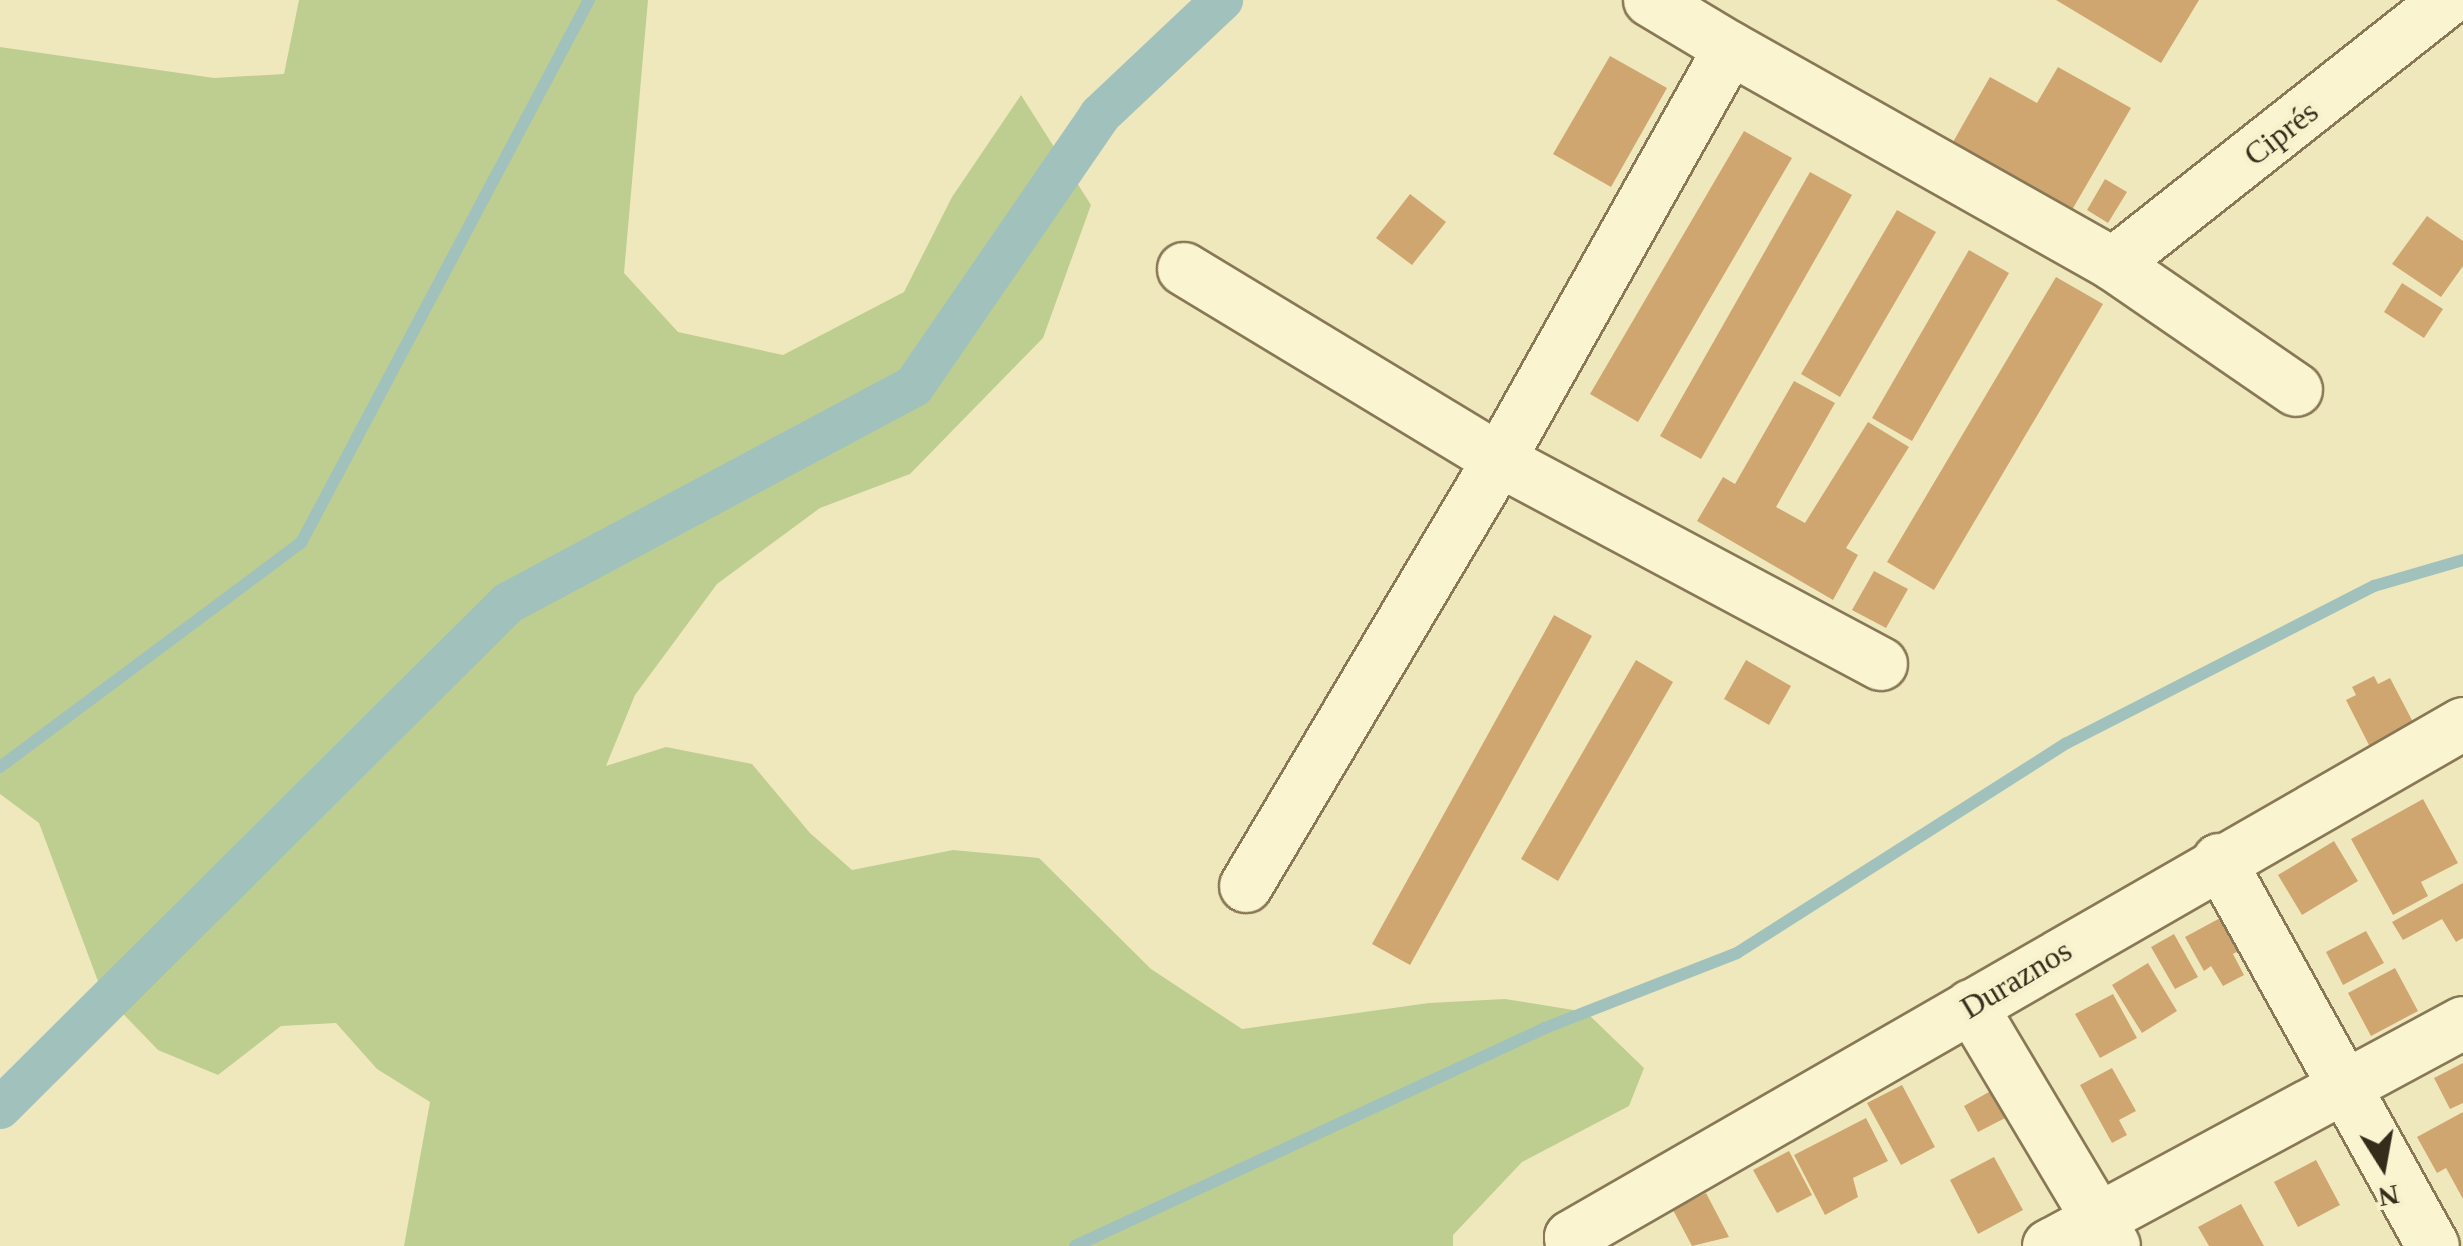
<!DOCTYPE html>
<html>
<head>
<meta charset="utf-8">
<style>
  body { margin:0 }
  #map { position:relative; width:2463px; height:1246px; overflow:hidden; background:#f0e8bd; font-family:"Times New Roman",serif }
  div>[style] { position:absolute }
  .green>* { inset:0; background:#bece90 }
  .stream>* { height:12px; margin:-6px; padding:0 6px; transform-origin:6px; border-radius:6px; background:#a1c1bc }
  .canal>* { height:42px; margin:-21px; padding:0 21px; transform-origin:21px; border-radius:21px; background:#a1c1bc }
  .building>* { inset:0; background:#d0a670 }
  .roads { filter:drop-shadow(2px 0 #887855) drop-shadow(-2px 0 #887855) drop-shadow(0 2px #887855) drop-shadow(0 -2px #887855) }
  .minor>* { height:52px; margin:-26px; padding:0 26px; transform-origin:26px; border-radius:26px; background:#faf4d0 }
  span { translate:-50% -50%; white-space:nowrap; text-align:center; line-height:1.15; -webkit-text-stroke:9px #f7f1cc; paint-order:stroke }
  .street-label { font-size:32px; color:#362c1b }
  .north { position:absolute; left:2333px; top:1116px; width:100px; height:100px; -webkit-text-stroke:8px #f7f1cc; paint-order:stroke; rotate:169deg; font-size:28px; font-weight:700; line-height:40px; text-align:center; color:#362c1b }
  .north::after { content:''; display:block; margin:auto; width:35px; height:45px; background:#362c1b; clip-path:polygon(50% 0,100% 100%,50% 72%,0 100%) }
</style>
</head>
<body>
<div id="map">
  <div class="green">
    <i style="clip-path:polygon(299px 0,648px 0,624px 273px,678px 332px,783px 355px,904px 292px,952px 197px,1021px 95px,1091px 205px,1043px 338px,910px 474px,820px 508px,717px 584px,635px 695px,606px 766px,666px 747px,752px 764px,810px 833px,852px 870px,953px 850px,1039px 858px,1151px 969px,1242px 1029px,1429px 1003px,1505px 999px,1586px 1012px,1644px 1068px,1629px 1106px,1522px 1162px,1453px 1235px,1453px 1246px,404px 1246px,430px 1102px,377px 1069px,336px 1023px,281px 1026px,218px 1075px,158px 1050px,102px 992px,39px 823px,0 794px,0 47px,214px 78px,284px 74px)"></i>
  </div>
  <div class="stream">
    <i style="left:0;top:767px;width:375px;rotate:-36.7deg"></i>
    <i style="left:301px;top:543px;width:615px;rotate:-62.06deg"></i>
    <i style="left:1075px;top:1246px;width:518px;rotate:-24.88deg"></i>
    <i style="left:1545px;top:1028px;width:206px;rotate:-21.3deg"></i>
    <i style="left:1737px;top:953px;width:391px;rotate:-32.5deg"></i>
    <i style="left:2067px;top:743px;width:345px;rotate:-27.1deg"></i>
    <i style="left:2374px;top:586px;width:93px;rotate:-16.3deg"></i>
  </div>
  <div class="canal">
    <i style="left:0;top:1108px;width:716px;rotate:-44.83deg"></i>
    <i style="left:508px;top:603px;width:460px;rotate:-28.1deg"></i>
    <i style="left:914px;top:386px;width:329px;rotate:-55.5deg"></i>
    <i style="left:1100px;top:115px;width:168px;rotate:-43.3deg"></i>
  </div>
  <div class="building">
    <i style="clip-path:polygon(2056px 0,2199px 0,2161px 63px)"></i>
    <i style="clip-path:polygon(1610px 56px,1667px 88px,1611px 187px,1553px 154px)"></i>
    <i style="clip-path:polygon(2058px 67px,2131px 108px,2072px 210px,1953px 142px,1990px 77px,2037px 103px)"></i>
    <i style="clip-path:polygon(1744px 131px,1792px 158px,1638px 422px,1590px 394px)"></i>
    <i style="clip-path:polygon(1810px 172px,1852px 195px,1701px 459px,1660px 436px)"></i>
    <i style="clip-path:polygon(2105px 179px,2127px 192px,2108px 223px,2087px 210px)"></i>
    <i style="clip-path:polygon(1410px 194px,1446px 222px,1412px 265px,1376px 238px)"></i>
    <i style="clip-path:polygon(1897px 210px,1936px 232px,1840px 397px,1801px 374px)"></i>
    <i style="clip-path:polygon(2427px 216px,2463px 241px,2463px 266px,2441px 297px,2392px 264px)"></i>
    <i style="clip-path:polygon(1969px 250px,2009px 273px,1912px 441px,1872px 418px)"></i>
    <i style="clip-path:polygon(2056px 277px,2103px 304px,1934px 590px,1887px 562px)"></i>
    <i style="clip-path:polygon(2402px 283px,2443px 309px,2424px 338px,2384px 312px)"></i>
    <i style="clip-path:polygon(1794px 381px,1835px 403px,1776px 507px,1805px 523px,1868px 422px,1909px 447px,1846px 548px,1858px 555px,1833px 600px,1697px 521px,1723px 477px,1735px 484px)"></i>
    <i style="clip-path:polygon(1874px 571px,1908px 589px,1886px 628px,1852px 610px)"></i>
    <i style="clip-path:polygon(1554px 615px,1592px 636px,1410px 965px,1372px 944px)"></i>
    <i style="clip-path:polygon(1636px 660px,1673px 682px,1558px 881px,1521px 859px)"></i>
    <i style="clip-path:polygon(1746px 660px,1791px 686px,1769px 725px,1724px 699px)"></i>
    <i style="clip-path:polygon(2374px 676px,2378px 684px,2390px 678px,2414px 724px,2370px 747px,2346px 700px,2356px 695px,2352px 687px)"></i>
    <i style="clip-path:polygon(2423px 799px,2458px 863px,2421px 882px,2428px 896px,2393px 915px,2351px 839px)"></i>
    <i style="clip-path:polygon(2334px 841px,2358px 881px,2302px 915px,2278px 875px)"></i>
    <i style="clip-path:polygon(2463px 883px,2463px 938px,2456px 942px,2442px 919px,2403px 940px,2392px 922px)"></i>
    <i style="clip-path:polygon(2222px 917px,2240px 950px,2233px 954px,2244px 975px,2223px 986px,2211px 966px,2204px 971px,2185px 937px)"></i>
    <i style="clip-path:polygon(2366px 931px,2384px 963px,2343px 985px,2326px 952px)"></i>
    <i style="clip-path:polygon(2174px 934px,2198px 977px,2175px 989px,2151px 947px)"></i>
    <i style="clip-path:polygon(2148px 963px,2177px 1011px,2142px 1033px,2112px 985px)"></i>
    <i style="clip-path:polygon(2395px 968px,2418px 1011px,2371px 1036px,2348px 993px)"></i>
    <i style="clip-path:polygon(2113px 994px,2137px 1038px,2100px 1058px,2075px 1014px)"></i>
    <i style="clip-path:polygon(2463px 1063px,2463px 1103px,2450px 1109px,2434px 1078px)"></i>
    <i style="clip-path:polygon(2112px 1068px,2136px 1111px,2119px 1120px,2127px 1135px,2112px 1143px,2080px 1085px)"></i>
    <i style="clip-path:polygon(1902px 1085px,1935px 1147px,1901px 1165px,1867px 1103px)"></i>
    <i style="clip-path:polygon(1996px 1088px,2011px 1115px,1978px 1132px,1964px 1106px)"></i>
    <i style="clip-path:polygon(2463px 1112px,2463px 1199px,2446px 1168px,2437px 1173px,2417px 1137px)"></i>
    <i style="clip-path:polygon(1866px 1118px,1888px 1161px,1853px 1178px,1858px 1197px,1825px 1215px,1794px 1155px)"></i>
    <i style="clip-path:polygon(1789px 1151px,1812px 1195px,1777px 1213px,1753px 1170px)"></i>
    <i style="clip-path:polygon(1994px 1157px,2023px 1210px,1978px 1234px,1950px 1180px)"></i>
    <i style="clip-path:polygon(2316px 1160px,2340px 1205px,2298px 1227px,2274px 1182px)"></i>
    <i style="clip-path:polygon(1706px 1193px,1729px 1237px,1692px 1246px,1673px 1210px)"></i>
    <i style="clip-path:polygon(2241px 1204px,2264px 1246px,2209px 1246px,2198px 1227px)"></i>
  </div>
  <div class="roads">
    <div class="minor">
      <i style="left:1650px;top:0;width:93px;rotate:31deg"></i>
      <i style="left:2113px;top:264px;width:426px;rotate:-38.3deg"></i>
      <i style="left:1184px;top:269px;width:368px;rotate:31.2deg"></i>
      <i style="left:1499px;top:460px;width:472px;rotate:-60.7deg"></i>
      <i style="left:1730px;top:48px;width:440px;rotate:29.4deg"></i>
      <i style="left:2113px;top:264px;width:222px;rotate:34.5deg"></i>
      <i style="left:2219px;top:860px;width:441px;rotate:61deg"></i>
      <i style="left:1246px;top:886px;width:495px;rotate:-59.3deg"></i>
      <i style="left:1499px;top:460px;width:433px;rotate:28.1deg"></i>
      <i style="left:1971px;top:1006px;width:279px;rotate:59.2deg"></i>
      <i style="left:1572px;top:1246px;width:9px;rotate:-96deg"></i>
      <i style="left:1571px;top:1237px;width:1029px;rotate:-29.9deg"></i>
      <i style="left:2049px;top:1246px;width:470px;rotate:-28.3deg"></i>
    </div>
  </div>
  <div class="street-label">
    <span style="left:2281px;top:133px;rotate:-38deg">Ciprés</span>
    <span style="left:2016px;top:979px;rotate:-31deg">Duraznos</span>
  </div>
  <div class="north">N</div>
</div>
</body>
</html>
